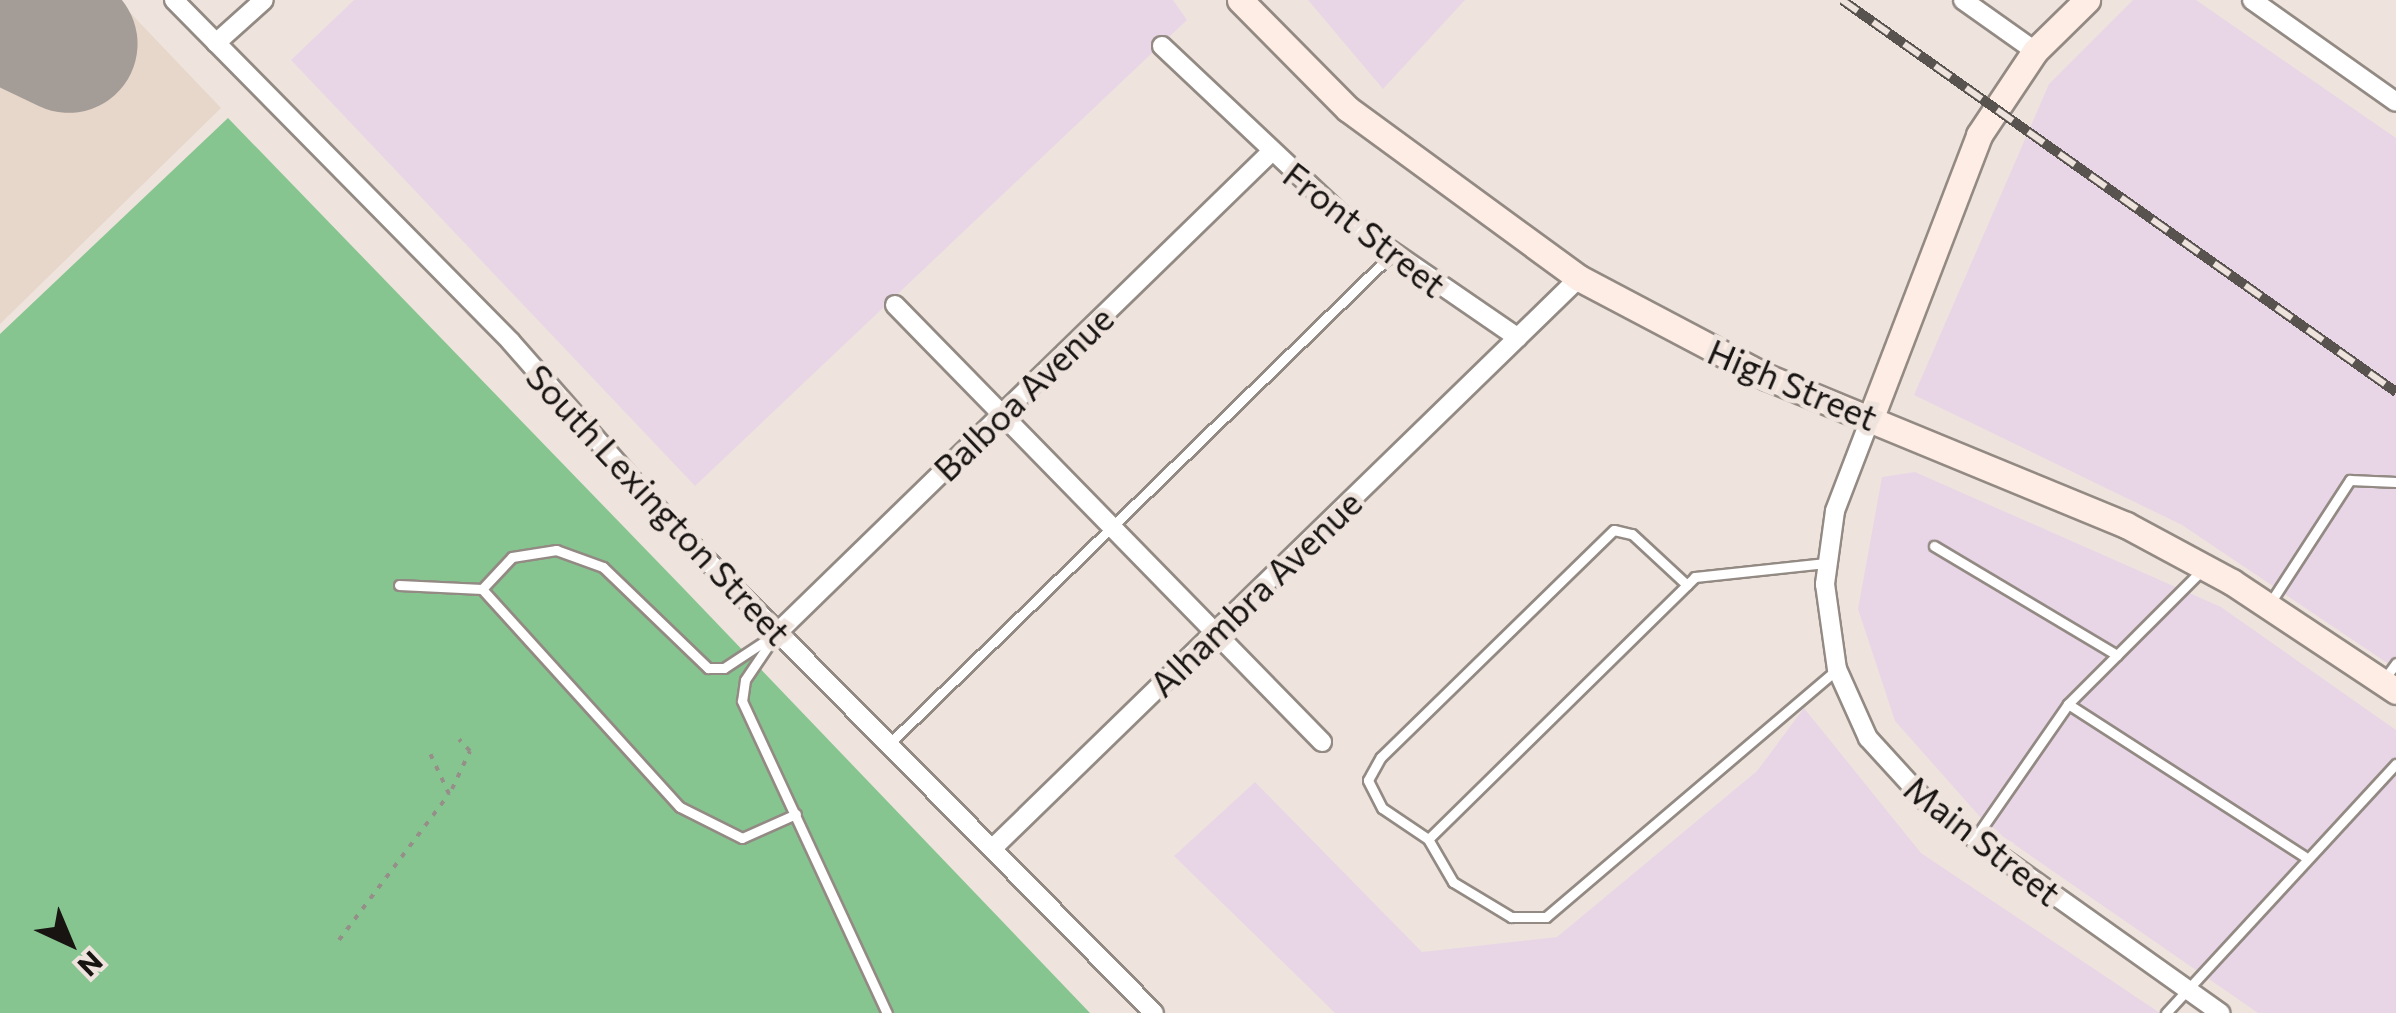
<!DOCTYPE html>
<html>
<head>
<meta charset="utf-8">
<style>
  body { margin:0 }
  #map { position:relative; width:2396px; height:1013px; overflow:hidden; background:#eee4dd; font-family:Commissioner,sans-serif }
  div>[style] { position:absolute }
  .commercial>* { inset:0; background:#e8d6e7 }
  .industrial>* { inset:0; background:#e8d6e6 }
  .built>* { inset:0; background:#e7d6ca }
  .green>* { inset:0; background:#87c590 }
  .runway>* { height:138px; margin:-69px; padding:0 69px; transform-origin:69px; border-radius:69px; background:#a49c96 }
  .path>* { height:4px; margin-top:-2px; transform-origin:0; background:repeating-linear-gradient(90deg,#958e89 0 5px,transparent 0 13px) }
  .roads { filter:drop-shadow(2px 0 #938a84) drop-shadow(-2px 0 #938a84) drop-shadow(0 2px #938a84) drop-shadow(0 -2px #938a84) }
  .lane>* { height:9px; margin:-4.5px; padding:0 4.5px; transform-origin:4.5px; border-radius:4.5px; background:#fff }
  .street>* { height:18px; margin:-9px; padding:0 9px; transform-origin:9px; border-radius:9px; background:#fff }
  .secondary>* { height:25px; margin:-12.5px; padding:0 12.5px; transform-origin:12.5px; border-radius:12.5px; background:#feede4 }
  .rail>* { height:10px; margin-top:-5px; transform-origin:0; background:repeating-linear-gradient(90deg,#eee4dd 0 19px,#59534f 0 38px); box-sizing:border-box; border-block:2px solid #59534f }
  span { translate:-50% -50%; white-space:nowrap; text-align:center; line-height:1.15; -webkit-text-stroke:10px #eee4dd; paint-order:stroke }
  .street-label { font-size:35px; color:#181412 }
  .north { position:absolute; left:20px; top:893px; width:100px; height:100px; -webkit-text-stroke:8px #eee4dd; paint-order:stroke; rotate:136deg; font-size:28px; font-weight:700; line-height:40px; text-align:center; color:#181412 }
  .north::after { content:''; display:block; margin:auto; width:35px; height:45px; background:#181412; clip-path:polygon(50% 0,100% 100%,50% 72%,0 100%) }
</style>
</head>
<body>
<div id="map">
  <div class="commercial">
    <i style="clip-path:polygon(354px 0,1173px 0,1187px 20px,695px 486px,291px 60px)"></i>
  </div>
  <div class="industrial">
    <i style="clip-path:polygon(1308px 0,1465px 0,1383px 89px)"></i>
    <i style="clip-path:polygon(2133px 0,2196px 0,2396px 138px,2396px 669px,2182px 525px,1914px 395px,2049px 84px)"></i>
    <i style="clip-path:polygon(1915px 472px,2221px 607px,2396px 730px,2396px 1013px,2258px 1013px,1989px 827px,1895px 721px,1858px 609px,1882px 477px)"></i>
    <i style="clip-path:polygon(1804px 708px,1921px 853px,2160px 1013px,1335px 1013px,1174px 856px,1255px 782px,1422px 952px,1557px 937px,1757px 771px)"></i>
  </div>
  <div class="built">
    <i style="clip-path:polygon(0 0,118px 0,221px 108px,0 324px)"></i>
  </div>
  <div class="green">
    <i style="clip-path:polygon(228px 118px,684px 589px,1090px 1013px,0 1013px,0 334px)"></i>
  </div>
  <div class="runway">
    <i style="left:0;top:11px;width:76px;rotate:25.6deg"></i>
  </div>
  <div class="path">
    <i style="left:452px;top:789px;width:42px;rotate:-64.7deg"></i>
    <i style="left:470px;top:751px;width:16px;rotate:-133deg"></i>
    <i style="left:339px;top:940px;width:183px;rotate:-53deg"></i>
    <i style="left:449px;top:794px;width:50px;rotate:-115deg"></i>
  </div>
  <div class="roads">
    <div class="lane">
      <i style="left:1934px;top:546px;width:213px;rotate:30.8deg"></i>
      <i style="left:1826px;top:563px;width:132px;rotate:173.9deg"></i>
      <i style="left:1695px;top:577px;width:374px;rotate:135.5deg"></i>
      <i style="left:1428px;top:839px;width:50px;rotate:59.8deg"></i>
      <i style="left:1453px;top:882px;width:68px;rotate:31.1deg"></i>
      <i style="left:1511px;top:917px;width:35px"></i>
      <i style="left:1546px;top:917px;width:382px;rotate:-40.4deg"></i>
      <i style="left:399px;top:585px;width:83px;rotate:2.8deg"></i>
      <i style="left:482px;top:589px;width:44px;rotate:-46.8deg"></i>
      <i style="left:512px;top:557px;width:45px;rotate:-9deg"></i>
      <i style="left:556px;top:550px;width:50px;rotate:19.9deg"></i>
      <i style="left:603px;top:567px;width:146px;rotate:43.9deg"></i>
      <i style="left:708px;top:668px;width:16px"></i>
      <i style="left:724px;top:668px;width:64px;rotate:-33.4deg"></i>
      <i style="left:482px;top:589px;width:294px;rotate:47.8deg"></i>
      <i style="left:680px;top:807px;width:69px;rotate:26.6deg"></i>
      <i style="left:742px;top:838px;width:59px;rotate:-24deg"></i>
      <i style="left:2270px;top:603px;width:147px;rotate:-57deg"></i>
      <i style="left:2350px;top:480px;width:46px;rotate:2.5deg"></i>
      <i style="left:776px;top:634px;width:55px;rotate:124deg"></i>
      <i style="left:745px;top:680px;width:21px;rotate:98deg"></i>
      <i style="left:742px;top:701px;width:344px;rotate:65.1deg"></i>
      <i style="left:2383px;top:681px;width:22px;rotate:-54deg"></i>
      <i style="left:2068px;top:704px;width:281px;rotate:32.8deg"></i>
      <i style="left:889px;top:744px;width:702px;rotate:-44.25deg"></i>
      <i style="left:1975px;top:838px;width:163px;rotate:-55.2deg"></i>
      <i style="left:2068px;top:704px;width:191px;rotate:-45deg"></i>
      <i style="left:1428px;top:839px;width:55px;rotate:-146deg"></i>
      <i style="left:1382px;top:808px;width:31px;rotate:-117deg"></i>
      <i style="left:1368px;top:780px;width:26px;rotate:-61deg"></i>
      <i style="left:1381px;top:757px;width:325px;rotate:-44.3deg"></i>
      <i style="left:1614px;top:530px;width:18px;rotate:13deg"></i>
      <i style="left:1632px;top:534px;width:75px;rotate:42.8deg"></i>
      <i style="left:2166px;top:1013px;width:339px;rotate:-47.3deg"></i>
    </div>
    <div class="street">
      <i style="left:174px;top:0;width:480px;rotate:45.4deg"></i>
      <i style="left:511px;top:342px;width:240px;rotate:48.7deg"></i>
      <i style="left:669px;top:522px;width:690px;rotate:45.35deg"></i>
      <i style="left:1963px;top:0;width:88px;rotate:35.3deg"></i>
      <i style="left:2252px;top:0;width:176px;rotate:35.3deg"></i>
      <i style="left:216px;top:43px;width:64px;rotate:-41.9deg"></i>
      <i style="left:1162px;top:46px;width:255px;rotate:43.3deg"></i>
      <i style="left:1348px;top:221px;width:206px;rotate:34.5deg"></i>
      <i style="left:895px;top:305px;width:611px;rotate:45.66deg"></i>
      <i style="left:1871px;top:417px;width:101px;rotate:111deg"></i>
      <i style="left:1835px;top:511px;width:74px;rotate:97.8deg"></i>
      <i style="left:1825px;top:584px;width:86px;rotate:82deg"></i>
      <i style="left:1837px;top:669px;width:76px;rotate:65.8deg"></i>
      <i style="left:1868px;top:738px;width:95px;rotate:47.6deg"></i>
      <i style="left:1932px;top:808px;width:354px;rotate:35.4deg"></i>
      <i style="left:777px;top:633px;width:687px;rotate:-44.23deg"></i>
      <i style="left:993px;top:848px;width:817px;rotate:-44.21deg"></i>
    </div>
    <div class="secondary">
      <i style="left:1240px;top:0;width:153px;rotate:45.3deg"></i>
      <i style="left:1348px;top:109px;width:286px;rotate:36.2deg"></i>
      <i style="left:1579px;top:278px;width:212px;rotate:27.8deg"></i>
      <i style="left:1767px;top:377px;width:388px;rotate:22.4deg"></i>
      <i style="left:2126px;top:525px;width:120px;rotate:28.3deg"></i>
      <i style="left:2232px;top:582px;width:197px;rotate:33.6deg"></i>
      <i style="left:1871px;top:417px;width:302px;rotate:-69deg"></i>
      <i style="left:1979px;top:135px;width:101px;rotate:-56.3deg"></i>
      <i style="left:2035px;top:51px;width:73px;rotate:-44.4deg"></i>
    </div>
  </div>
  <div class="rail">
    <i style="left:1842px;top:0;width:679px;rotate:35.28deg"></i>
  </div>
  <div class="street-label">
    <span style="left:1365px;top:229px;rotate:38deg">Front Street</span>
    <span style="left:1793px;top:384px;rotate:23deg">High Street</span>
    <span style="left:1023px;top:393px;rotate:-44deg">Balboa Avenue</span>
    <span style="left:659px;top:504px;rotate:47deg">South Lexington Street</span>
    <span style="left:1255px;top:593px;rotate:-44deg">Alhambra Avenue</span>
    <span style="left:1983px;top:840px;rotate:38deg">Main Street</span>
  </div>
  <div class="north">N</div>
</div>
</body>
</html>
